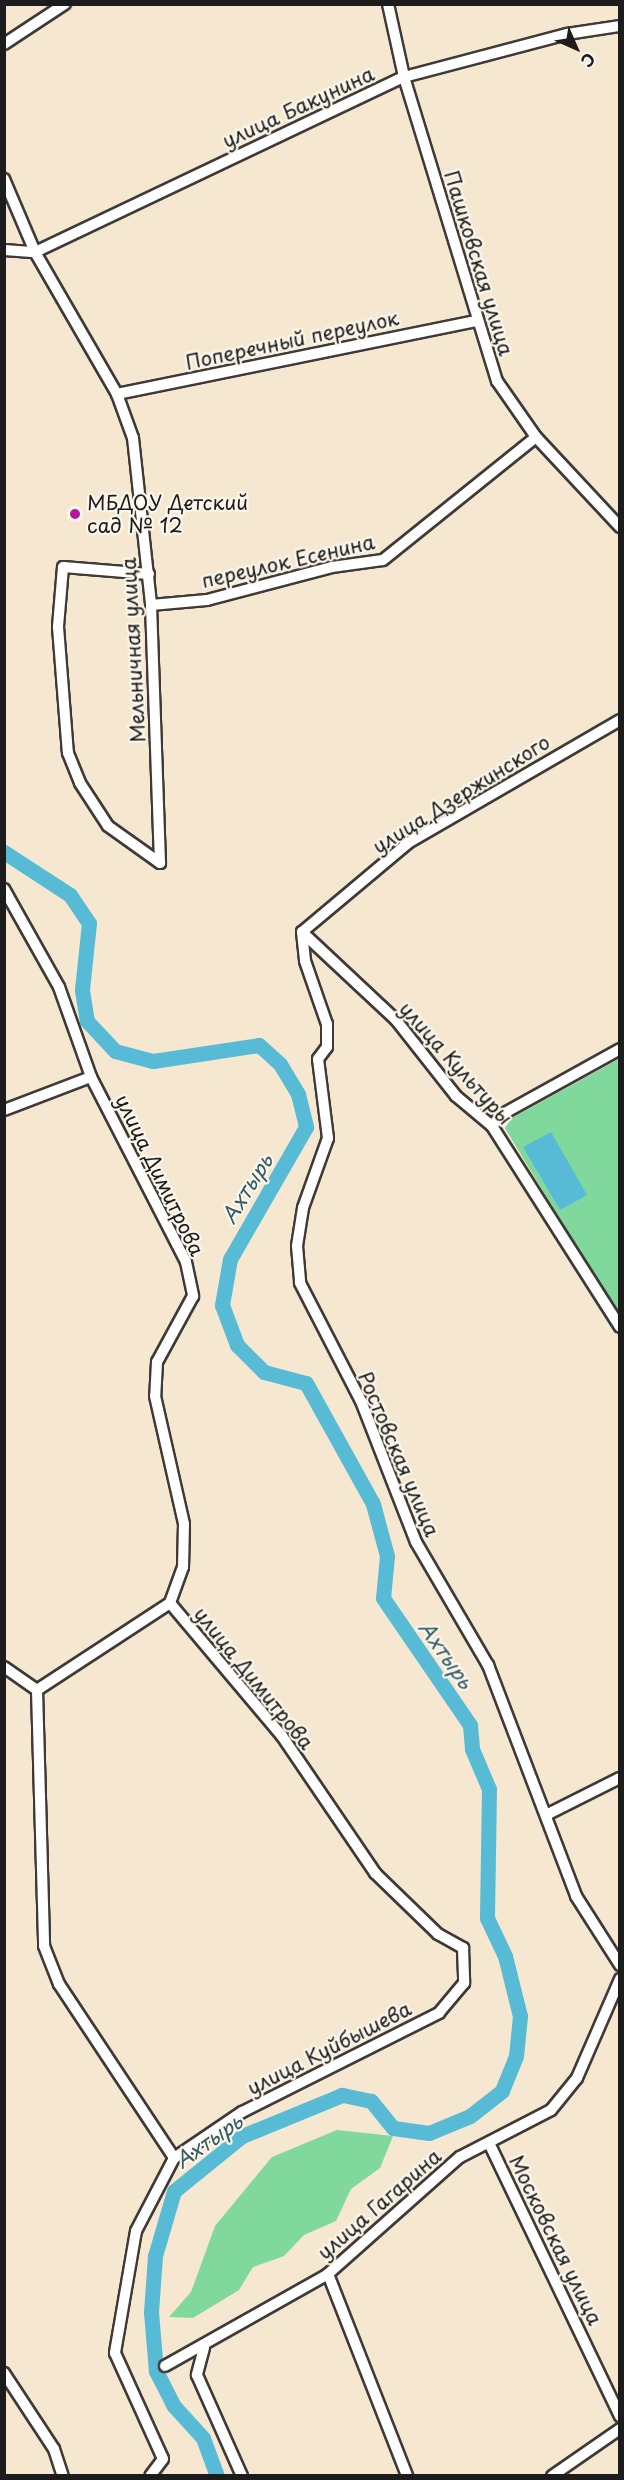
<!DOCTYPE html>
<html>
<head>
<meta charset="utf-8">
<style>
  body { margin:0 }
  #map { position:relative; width:624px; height:2480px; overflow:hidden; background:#f6e7d1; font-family:"Playpen Sans",sans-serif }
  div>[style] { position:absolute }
  .green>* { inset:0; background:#80d89d }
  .water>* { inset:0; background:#57bbd5 }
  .river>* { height:15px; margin:-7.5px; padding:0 7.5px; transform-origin:7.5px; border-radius:7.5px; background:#57bbd5 }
  .roads { filter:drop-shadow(2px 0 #3d3a37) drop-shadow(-2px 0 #3d3a37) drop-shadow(0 2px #3d3a37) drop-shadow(0 -2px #3d3a37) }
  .street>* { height:10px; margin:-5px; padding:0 5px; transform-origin:5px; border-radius:5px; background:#fff }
  .dots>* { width:16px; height:16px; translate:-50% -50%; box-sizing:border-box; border:3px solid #fbf7ec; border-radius:50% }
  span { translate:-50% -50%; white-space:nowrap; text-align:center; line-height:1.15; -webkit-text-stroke:4.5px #fbf7ec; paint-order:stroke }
  .street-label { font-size:20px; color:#1c1c1c }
  .poi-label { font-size:20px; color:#1c1c1c }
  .left { translate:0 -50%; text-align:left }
  .water-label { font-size:21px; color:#345c66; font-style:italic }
  .frame { position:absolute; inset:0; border:6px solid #1c1c1c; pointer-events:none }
  .north { position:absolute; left:546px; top:18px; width:60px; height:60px; -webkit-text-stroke:4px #fbf7ec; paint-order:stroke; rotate:135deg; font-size:16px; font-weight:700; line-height:24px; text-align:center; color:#1c1c1c }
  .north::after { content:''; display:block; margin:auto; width:21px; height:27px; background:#1c1c1c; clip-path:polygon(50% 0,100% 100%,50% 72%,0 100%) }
</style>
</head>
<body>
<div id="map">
  <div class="green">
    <i style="clip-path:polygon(619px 1059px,619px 1315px,618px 1316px,505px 1128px,512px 1118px)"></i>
    <i style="clip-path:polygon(337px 2130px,393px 2136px,380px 2168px,351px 2189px,336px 2221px,304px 2235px,284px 2256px,253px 2267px,239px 2290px,193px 2318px,169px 2317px,191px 2292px,215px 2226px,272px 2157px)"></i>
  </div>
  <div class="water">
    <i style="clip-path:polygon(551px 1132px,587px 1195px,560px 1210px,523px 1147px)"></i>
  </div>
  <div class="river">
    <i style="left:4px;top:852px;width:79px;rotate:33.1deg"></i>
    <i style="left:70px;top:895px;width:34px;rotate:56deg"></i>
    <i style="left:89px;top:923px;width:67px;rotate:96deg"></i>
    <i style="left:82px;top:990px;width:31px;rotate:81deg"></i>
    <i style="left:87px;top:1021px;width:41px;rotate:47deg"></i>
    <i style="left:115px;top:1051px;width:39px;rotate:15deg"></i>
    <i style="left:153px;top:1061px;width:107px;rotate:-8.6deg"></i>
    <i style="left:259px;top:1045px;width:28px;rotate:42deg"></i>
    <i style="left:280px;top:1064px;width:35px;rotate:59deg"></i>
    <i style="left:298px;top:1094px;width:34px;rotate:76deg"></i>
    <i style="left:306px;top:1127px;width:152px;rotate:119.9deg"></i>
    <i style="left:230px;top:1259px;width:47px;rotate:99.9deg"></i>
    <i style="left:222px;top:1305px;width:43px;rotate:69.4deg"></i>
    <i style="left:237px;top:1345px;width:38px;rotate:45deg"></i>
    <i style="left:264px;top:1372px;width:43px;rotate:14.7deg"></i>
    <i style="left:306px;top:1383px;width:138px;rotate:61deg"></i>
    <i style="left:373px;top:1504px;width:54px;rotate:74.9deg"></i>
    <i style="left:387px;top:1556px;width:42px;rotate:95.4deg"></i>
    <i style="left:383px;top:1598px;width:154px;rotate:55.6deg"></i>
    <i style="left:470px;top:1725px;width:24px;rotate:85deg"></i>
    <i style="left:472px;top:1749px;width:43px;rotate:67deg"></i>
    <i style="left:489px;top:1789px;width:129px;rotate:90.9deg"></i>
    <i style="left:487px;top:1918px;width:42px;rotate:64.7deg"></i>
    <i style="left:505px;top:1956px;width:62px;rotate:76deg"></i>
    <i style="left:520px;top:2016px;width:40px;rotate:95.7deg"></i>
    <i style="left:516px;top:2056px;width:38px;rotate:112deg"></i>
    <i style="left:502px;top:2091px;width:41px;rotate:142deg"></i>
    <i style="left:470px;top:2116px;width:44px;rotate:157.5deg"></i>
    <i style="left:429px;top:2133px;width:36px;rotate:-172deg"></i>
    <i style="left:393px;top:2128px;width:35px;rotate:-129deg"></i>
    <i style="left:371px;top:2101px;width:30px;rotate:-168deg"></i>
    <i style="left:342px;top:2095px;width:108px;rotate:157.7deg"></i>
    <i style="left:242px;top:2136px;width:87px;rotate:141deg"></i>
    <i style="left:174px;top:2191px;width:68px;rotate:106.3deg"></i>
    <i style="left:155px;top:2256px;width:56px;rotate:94.1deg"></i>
    <i style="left:151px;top:2312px;width:59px;rotate:85.2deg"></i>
    <i style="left:156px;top:2371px;width:38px;rotate:63deg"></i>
    <i style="left:173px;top:2405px;width:45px;rotate:47.7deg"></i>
    <i style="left:203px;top:2438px;width:40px;rotate:69.8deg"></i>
  </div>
  <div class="roads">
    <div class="street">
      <i style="left:388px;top:4px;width:75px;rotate:77.6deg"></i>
      <i style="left:404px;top:77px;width:318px;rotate:73deg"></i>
      <i style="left:497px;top:381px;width:68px;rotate:55.1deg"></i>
      <i style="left:536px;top:437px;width:123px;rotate:47deg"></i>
      <i style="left:4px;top:44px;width:73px;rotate:-33.3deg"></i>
      <i style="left:4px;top:179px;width:79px;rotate:67deg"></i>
      <i style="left:35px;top:252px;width:164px;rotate:60deg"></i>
      <i style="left:117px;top:394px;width:47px;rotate:70deg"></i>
      <i style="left:133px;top:438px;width:168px;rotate:83.8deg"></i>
      <i style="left:151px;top:605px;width:258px;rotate:88deg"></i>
      <i style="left:4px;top:250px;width:31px;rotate:4deg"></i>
      <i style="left:35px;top:252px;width:408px;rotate:-25.4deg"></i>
      <i style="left:404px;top:77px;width:169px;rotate:-14.8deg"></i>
      <i style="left:567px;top:34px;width:54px;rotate:-8.6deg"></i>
      <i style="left:117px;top:394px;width:365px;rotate:-11.5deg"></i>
      <i style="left:149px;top:574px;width:86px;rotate:-175.3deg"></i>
      <i style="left:63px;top:567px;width:60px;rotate:94.8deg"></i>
      <i style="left:58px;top:627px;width:126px;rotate:85.5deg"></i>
      <i style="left:68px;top:753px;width:32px;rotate:68deg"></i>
      <i style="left:80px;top:783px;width:51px;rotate:56.9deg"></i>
      <i style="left:108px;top:826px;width:64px;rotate:35.4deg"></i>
      <i style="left:151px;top:605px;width:56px;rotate:-5.1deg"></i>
      <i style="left:207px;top:600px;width:129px;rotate:-14.8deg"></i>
      <i style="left:332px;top:567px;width:51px;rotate:-7.8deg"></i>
      <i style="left:383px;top:560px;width:196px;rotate:-38.8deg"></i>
      <i style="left:4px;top:889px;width:112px;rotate:60.7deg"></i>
      <i style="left:59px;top:987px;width:96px;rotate:70.4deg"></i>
      <i style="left:91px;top:1077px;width:208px;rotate:62.8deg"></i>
      <i style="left:186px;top:1262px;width:35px;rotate:78deg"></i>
      <i style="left:193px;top:1296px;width:75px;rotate:118.6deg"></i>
      <i style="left:157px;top:1362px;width:34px;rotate:93deg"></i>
      <i style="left:155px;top:1396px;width:131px;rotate:77.2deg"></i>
      <i style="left:184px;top:1524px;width:43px;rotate:91.3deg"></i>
      <i style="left:183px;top:1567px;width:38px;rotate:110deg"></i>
      <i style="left:170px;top:1603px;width:174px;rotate:49.9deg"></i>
      <i style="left:282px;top:1736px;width:166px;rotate:55.8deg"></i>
      <i style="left:375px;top:1873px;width:88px;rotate:44.1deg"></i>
      <i style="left:438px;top:1934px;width:29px;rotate:29deg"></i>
      <i style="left:463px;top:1948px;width:35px;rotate:88deg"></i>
      <i style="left:464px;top:1983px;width:39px;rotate:130deg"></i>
      <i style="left:439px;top:2013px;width:220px;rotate:153.3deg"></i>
      <i style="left:242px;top:2112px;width:82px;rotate:145.9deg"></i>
      <i style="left:302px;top:932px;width:29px;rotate:84deg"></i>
      <i style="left:305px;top:961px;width:67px;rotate:70.8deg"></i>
      <i style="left:327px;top:1024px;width:23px;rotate:90deg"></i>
      <i style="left:327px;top:1047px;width:15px;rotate:127deg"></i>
      <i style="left:318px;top:1059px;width:80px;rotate:82.8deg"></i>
      <i style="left:328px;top:1138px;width:74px;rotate:109.7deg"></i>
      <i style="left:303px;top:1208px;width:38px;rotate:99deg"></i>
      <i style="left:297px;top:1246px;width:37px;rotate:85deg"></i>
      <i style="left:300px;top:1283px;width:133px;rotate:62.7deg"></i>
      <i style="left:361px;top:1401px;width:151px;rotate:68.7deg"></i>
      <i style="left:416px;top:1542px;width:143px;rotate:59.7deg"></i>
      <i style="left:488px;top:1665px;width:247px;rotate:69.1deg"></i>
      <i style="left:576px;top:1896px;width:82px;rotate:57.5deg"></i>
      <i style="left:302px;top:932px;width:129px;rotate:43.1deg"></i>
      <i style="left:396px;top:1020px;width:97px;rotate:51.7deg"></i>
      <i style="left:456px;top:1096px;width:47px;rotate:39.8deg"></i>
      <i style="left:492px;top:1126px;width:238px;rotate:57.5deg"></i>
      <i style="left:302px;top:932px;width:138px;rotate:-40deg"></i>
      <i style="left:408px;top:843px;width:245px;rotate:-30.1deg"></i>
      <i style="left:4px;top:1110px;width:93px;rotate:-20.8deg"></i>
      <i style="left:492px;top:1126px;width:14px;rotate:-51deg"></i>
      <i style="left:501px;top:1115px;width:136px;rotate:-29deg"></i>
      <i style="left:4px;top:1667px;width:40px;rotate:34.9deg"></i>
      <i style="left:37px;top:1690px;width:256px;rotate:88.4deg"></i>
      <i style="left:44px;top:1946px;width:41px;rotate:68.5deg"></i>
      <i style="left:59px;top:1984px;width:209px;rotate:56.5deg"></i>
      <i style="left:174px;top:2158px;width:82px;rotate:117.5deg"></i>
      <i style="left:136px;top:2231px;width:124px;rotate:99.8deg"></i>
      <i style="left:115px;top:2353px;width:116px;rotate:65.6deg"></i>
      <i style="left:163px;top:2459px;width:21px;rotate:127deg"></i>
      <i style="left:37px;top:1690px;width:159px;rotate:-33.2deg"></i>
      <i style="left:546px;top:1815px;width:83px;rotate:-26.6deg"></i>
      <i style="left:490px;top:2145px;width:301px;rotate:64.4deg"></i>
      <i style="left:328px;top:2274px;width:217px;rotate:68.6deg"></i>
      <i style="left:204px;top:2348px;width:28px;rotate:105deg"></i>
      <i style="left:197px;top:2375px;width:111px;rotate:66deg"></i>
      <i style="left:165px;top:2366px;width:187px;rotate:-29.4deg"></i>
      <i style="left:328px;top:2274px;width:176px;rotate:-41.6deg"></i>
      <i style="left:460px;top:2157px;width:102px;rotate:-27.3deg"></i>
      <i style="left:551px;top:2110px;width:41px;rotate:-50.9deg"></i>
      <i style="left:577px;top:2078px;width:108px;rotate:-66.5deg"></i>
      <i style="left:4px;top:2373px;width:91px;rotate:56.7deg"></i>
      <i style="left:54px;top:2449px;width:28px;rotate:72deg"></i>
      <i style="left:552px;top:2476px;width:83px;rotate:-34.7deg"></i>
    </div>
  </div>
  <div class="dots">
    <i style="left:75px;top:514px;background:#b5179e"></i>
  </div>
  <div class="street-label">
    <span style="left:298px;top:107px;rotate:-25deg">улица Бакунина</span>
    <span style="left:479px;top:263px;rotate:73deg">Пашковская улица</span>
    <span style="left:292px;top:340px;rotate:-12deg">Поперечный переулок</span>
    <span style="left:288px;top:561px;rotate:-13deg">переулок Есенина</span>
    <span style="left:133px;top:650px;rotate:-93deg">Мельничная улица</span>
    <span style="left:461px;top:794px;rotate:-32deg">улица Дзержинского</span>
    <span style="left:456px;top:1063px;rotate:48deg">улица Культуры</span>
    <span style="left:160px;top:1175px;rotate:64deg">улица Димитрова</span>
    <span style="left:399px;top:1454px;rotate:67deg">Ростовская улица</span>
    <span style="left:254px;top:1678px;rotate:51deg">улица Димитрова</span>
    <span style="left:329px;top:2048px;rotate:-27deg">улица Куйбышева</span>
    <span style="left:379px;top:2204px;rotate:-41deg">улица Гагарина</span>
    <span style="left:556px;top:2240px;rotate:64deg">Московская улица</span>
  </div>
  <div class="poi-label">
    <span class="left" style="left:87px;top:514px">МБДОУ Детский<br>сад № 12</span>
  </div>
  <div class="water-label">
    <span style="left:246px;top:1188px;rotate:-58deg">Ахтырь</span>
    <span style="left:447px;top:1654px;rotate:55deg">Ахтырь</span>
    <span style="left:208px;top:2140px;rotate:-35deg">Ахтырь</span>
  </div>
  <div class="frame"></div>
  <div class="north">С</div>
</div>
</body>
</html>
